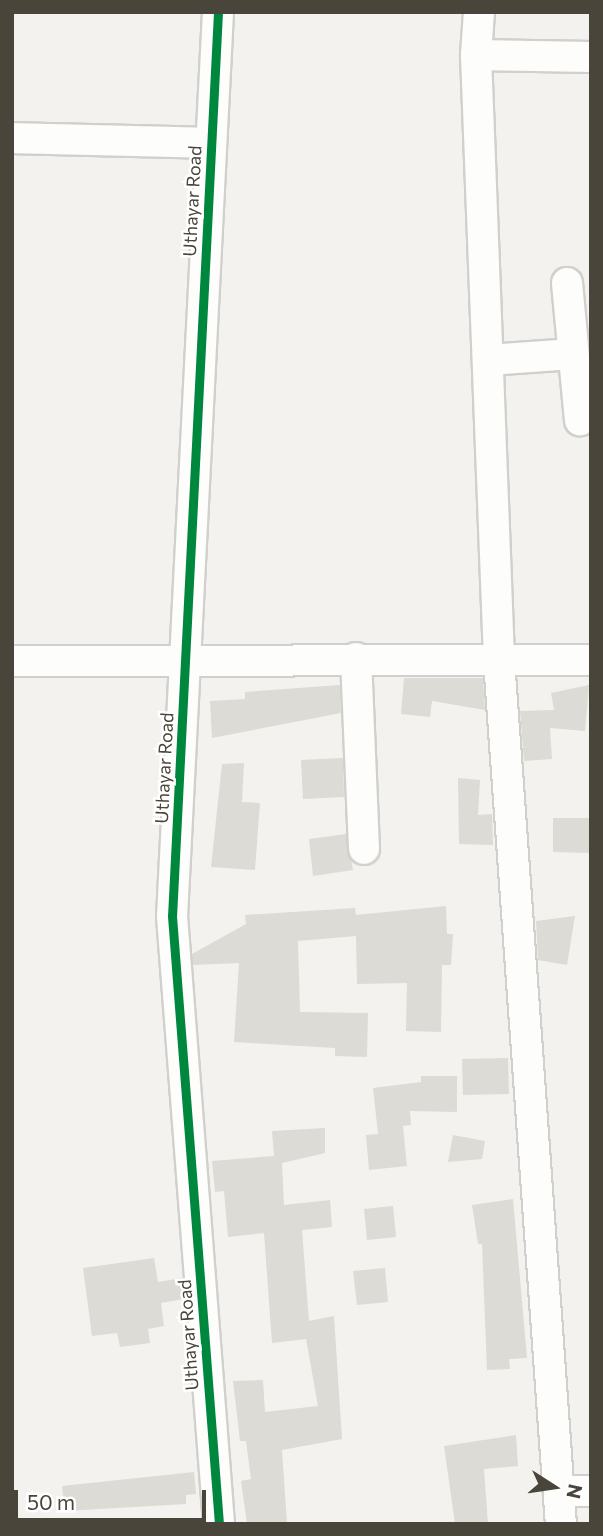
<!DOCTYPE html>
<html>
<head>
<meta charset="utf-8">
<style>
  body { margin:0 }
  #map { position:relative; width:603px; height:1536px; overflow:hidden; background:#f3f2ee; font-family:Commissioner,sans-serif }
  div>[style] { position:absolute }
  .building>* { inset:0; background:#dcdbd6 }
  .roads { filter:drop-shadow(2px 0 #d1d0cc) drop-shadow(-2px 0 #d1d0cc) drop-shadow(0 2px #d1d0cc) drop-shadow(0 -2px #d1d0cc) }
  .minor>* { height:30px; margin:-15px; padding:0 15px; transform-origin:15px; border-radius:15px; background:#fdfdfc }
  .cycleway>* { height:9px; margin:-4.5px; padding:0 4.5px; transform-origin:4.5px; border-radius:4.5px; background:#00873e }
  span { translate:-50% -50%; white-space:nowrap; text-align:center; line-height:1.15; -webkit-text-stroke:5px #fff; paint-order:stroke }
  .street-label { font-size:18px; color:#49453a }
  .frame { position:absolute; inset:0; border:14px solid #49453a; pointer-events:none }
  .north { position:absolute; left:519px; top:1452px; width:70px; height:70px; -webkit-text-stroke:5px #fff; paint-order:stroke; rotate:102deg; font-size:19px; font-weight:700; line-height:28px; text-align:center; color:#49453a }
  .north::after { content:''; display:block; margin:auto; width:24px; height:32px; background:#49453a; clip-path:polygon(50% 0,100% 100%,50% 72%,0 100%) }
  .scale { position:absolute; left:14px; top:1490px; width:192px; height:32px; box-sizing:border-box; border:4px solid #49453a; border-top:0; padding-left:9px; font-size:21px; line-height:24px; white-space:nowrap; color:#49453a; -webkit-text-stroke:5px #fff; paint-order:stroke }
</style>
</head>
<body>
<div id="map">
  <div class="building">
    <i style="clip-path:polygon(404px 678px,483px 678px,485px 710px,432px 701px,430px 717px,401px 714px)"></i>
    <i style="clip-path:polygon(340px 685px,341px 713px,212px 738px,210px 701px,245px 699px,245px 692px)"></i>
    <i style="clip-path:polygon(589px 685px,585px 731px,550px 728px,552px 759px,524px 761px,520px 711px,554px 710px,551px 693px)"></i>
    <i style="clip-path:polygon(343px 758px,344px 797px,303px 799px,301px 760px)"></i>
    <i style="clip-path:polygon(244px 763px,242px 802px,260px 803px,255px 870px,211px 867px,222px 764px)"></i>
    <i style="clip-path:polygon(458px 778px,480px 780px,478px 815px,492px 814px,493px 845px,459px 844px)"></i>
    <i style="clip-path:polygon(553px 818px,591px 818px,591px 853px,553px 852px)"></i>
    <i style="clip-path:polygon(346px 834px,353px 870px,313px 876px,309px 839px)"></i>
    <i style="clip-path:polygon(446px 906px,447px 934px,453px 934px,451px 965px,442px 965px,441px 1032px,406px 1031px,407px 983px,357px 984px,356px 936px,298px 941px,300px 1012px,368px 1013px,367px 1057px,335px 1056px,335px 1048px,234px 1042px,239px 963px,193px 965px,192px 954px,246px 924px,245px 915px,355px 908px,356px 915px)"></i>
    <i style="clip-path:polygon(575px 916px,567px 965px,538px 960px,536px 921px)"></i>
    <i style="clip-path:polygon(508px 1058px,509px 1094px,463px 1095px,462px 1059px)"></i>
    <i style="clip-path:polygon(421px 1076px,457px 1076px,457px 1112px,410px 1111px,411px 1125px,403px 1126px,407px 1166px,369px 1170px,366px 1135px,378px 1134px,373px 1088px,421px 1082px)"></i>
    <i style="clip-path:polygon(325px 1128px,325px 1153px,282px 1163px,284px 1205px,330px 1200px,332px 1227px,302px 1230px,309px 1321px,334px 1316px,342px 1439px,282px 1450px,287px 1524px,247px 1524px,241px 1481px,251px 1479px,246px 1441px,240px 1441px,233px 1381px,263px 1380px,265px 1412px,318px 1406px,306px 1339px,272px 1343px,264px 1233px,228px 1237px,224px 1191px,215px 1192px,212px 1161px,274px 1156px,272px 1131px)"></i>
    <i style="clip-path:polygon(453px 1135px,485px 1141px,482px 1159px,448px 1162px)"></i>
    <i style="clip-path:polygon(513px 1199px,527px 1358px,509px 1359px,510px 1369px,487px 1370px,482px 1244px,478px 1244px,472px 1205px)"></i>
    <i style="clip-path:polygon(393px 1206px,396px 1237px,367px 1240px,364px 1209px)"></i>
    <i style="clip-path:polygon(154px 1258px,158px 1282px,182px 1278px,184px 1299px,161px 1303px,164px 1326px,148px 1329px,150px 1343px,120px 1347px,117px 1333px,92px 1336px,83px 1268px)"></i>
    <i style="clip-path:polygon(385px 1268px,388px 1302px,357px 1305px,353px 1271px)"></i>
    <i style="clip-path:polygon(516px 1435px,518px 1466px,484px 1469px,488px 1524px,455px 1524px,444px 1446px)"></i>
    <i style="clip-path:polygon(194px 1472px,196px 1494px,186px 1495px,186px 1504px,65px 1511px,62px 1486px)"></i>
  </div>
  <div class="roads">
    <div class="minor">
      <i style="left:218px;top:12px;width:905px;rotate:92.91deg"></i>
      <i style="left:172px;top:916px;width:610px;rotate:85.58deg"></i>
      <i style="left:479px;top:12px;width:43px;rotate:94deg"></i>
      <i style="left:476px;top:55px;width:605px;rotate:87.82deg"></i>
      <i style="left:499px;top:660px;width:866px;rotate:85.9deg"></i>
      <i style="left:476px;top:55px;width:115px;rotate:1deg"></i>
      <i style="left:12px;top:138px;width:199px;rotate:1.4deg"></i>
      <i style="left:567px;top:283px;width:138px;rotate:84.6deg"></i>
      <i style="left:488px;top:360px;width:85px;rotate:-4deg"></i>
      <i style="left:356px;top:658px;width:191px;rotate:87.6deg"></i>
      <i style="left:12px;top:661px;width:579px;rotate:-0.1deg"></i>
      <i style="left:559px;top:1491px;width:32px"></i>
    </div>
  </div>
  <div class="cycleway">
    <i style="left:218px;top:12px;width:905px;rotate:92.91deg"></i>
    <i style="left:172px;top:916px;width:610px;rotate:85.58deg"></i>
  </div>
  <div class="street-label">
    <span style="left:192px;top:201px;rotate:-87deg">Uthayar Road</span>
    <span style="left:164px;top:768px;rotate:-87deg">Uthayar Road</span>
    <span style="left:188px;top:1335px;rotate:-94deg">Uthayar Road</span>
  </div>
  <div class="frame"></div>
  <div class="north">N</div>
  <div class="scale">50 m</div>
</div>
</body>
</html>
